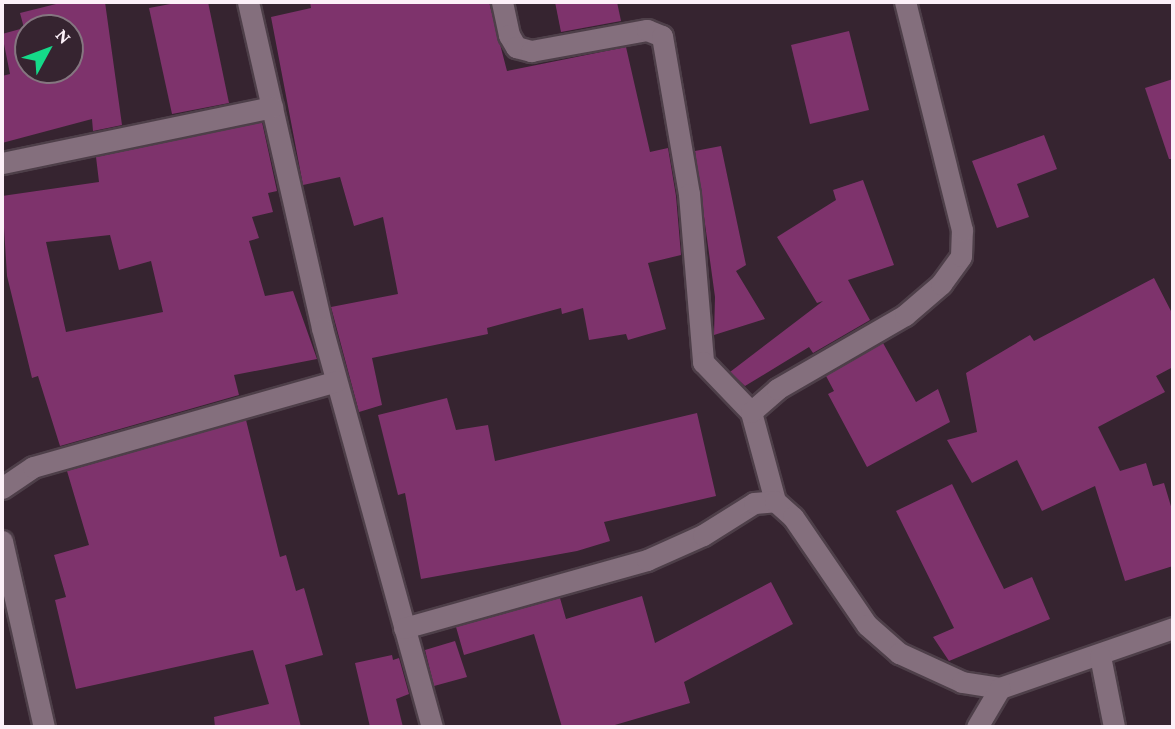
<!DOCTYPE html>
<html>
<head>
<meta charset="utf-8">
<style>
  body { margin:0 }
  #map { position:relative; width:1175px; height:729px; overflow:hidden; background:#362430; font-family:"Crimson Pro",serif }
  div>[style] { position:absolute }
  .building>* { inset:0; background:#7e336c }
  .roads { filter:drop-shadow(2px 0 #4e3f49) drop-shadow(-2px 0 #4e3f49) drop-shadow(0 2px #4e3f49) drop-shadow(0 -2px #4e3f49) }
  .minor>* { height:21px; margin:-10.5px; padding:0 10.5px; transform-origin:10.5px; border-radius:10.5px; background:#846f7d }
  span { translate:-50% -50%; white-space:nowrap; text-align:center; line-height:1.15; -webkit-text-stroke:5px #362430; paint-order:stroke }
  .frame { position:absolute; inset:0; border:4px solid #fcf0f8; pointer-events:none }
  .north { position:absolute; left:14px; top:14px; width:70px; height:70px; box-sizing:border-box; background:#362430; border:2px solid #857680; border-radius:50%; rotate:49deg; font-size:19px; font-weight:700; line-height:28px; text-align:center; color:#fcf0f8 }
  .north::after { content:''; display:block; margin:auto; width:24px; height:32px; background:#15d989; clip-path:polygon(50% 0,100% 100%,50% 72%,0 100%) }
</style>
</head>
<body>
<div id="map">
  <div class="building">
    <i style="clip-path:polygon(evenodd,64px 2px,105px 2px,122px 125px,93px 131px,92px 119px,2px 143px,2px 76px,10px 74px,2px 34px,24px 28px,20px 13px,64px 2px,28px 28px,70px 28px,70px 70px,28px 70px,28px 28px)"></i>
    <i style="clip-path:polygon(181px 2px,208px 2px,229px 103px,172px 114px,149px 8px)"></i>
    <i style="clip-path:polygon(310px 2px,489px 2px,507px 71px,626px 47px,650px 152px,668px 148px,676px 196px,681px 255px,648px 263px,666px 329px,628px 340px,626px 334px,589px 340px,583px 308px,562px 314px,561px 308px,487px 328px,488px 334px,372px 358px,382px 405px,359px 412px,331px 307px,398px 294px,383px 217px,354px 226px,340px 177px,303px 185px,271px 17px,311px 8px)"></i>
    <i style="clip-path:polygon(555px 2px,617px 2px,621px 21px,561px 32px)"></i>
    <i style="clip-path:polygon(849px 31px,869px 110px,810px 124px,791px 45px)"></i>
    <i style="clip-path:polygon(1173px 79px,1173px 159px,1169px 159px,1145px 88px)"></i>
    <i style="clip-path:polygon(evenodd,262px 122px,277px 191px,268px 193px,273px 212px,252px 217px,259px 238px,249px 241px,265px 296px,293px 291px,317px 359px,234px 375px,239px 395px,60px 446px,38px 376px,32px 378px,7px 276px,2px 196px,99px 182px,96px 157px,262px 122px,110px 235px,119px 270px,151px 261px,163px 312px,66px 332px,46px 242px,110px 235px)"></i>
    <i style="clip-path:polygon(1044px 135px,1057px 169px,1017px 184px,1029px 217px,997px 228px,972px 161px)"></i>
    <i style="clip-path:polygon(721px 146px,746px 265px,736px 271px,765px 319px,714px 335px,715px 297px,695px 151px)"></i>
    <i style="clip-path:polygon(863px 180px,894px 265px,848px 280px,870px 320px,813px 353px,809px 347px,745px 386px,730px 372px,823px 301px,817px 303px,777px 237px,836px 200px,833px 190px)"></i>
    <i style="clip-path:polygon(1154px 278px,1173px 315px,1173px 367px,1156px 376px,1165px 392px,1098px 427px,1120px 471px,1146px 463px,1153px 486px,1164px 483px,1173px 513px,1173px 566px,1125px 581px,1095px 486px,1042px 511px,1017px 460px,972px 483px,947px 440px,977px 432px,966px 373px,1030px 335px,1034px 341px)"></i>
    <i style="clip-path:polygon(883px 343px,916px 402px,938px 389px,950px 422px,867px 467px,828px 394px,834px 391px,826px 376px)"></i>
    <i style="clip-path:polygon(447px 398px,456px 430px,488px 425px,495px 461px,697px 413px,716px 496px,604px 522px,610px 541px,577px 551px,421px 579px,405px 493px,398px 495px,378px 415px)"></i>
    <i style="clip-path:polygon(246px 420px,280px 557px,286px 555px,296px 591px,304px 588px,323px 655px,285px 665px,301px 727px,215px 727px,214px 717px,269px 704px,253px 650px,76px 689px,55px 600px,66px 597px,54px 555px,89px 545px,67px 471px)"></i>
    <i style="clip-path:polygon(952px 484px,1004px 589px,1032px 577px,1050px 619px,949px 661px,933px 637px,954px 628px,896px 511px)"></i>
    <i style="clip-path:polygon(771px 582px,793px 624px,684px 682px,690px 703px,608px 727px,562px 727px,534px 634px,464px 655px,456px 627px,560px 598px,566px 619px,642px 596px,655px 643px)"></i>
    <i style="clip-path:polygon(455px 641px,467px 677px,434px 686px,425px 650px)"></i>
    <i style="clip-path:polygon(392px 655px,393px 660px,399px 658px,409px 694px,396px 699px,403px 727px,370px 727px,355px 663px)"></i>
  </div>
  <div class="roads">
    <div class="minor">
      <i style="left:248px;top:2px;width:334px;rotate:77.2deg"></i>
      <i style="left:322px;top:328px;width:414px;rotate:74.6deg"></i>
      <i style="left:502px;top:2px;width:34px;rotate:78deg"></i>
      <i style="left:509px;top:35px;width:14px;rotate:60deg"></i>
      <i style="left:516px;top:47px;width:16px;rotate:15deg"></i>
      <i style="left:531px;top:51px;width:118px;rotate:-10.3deg"></i>
      <i style="left:647px;top:30px;width:16px;rotate:22deg"></i>
      <i style="left:662px;top:36px;width:160px;rotate:80.3deg"></i>
      <i style="left:689px;top:194px;width:169px;rotate:85.2deg"></i>
      <i style="left:703px;top:362px;width:69px;rotate:46.2deg"></i>
      <i style="left:751px;top:412px;width:92px;rotate:74.9deg"></i>
      <i style="left:2px;top:163px;width:276px;rotate:-11.7deg"></i>
      <i style="left:751px;top:412px;width:35px;rotate:-41deg"></i>
      <i style="left:777px;top:389px;width:148px;rotate:-30deg"></i>
      <i style="left:905px;top:315px;width:48px;rotate:-40.7deg"></i>
      <i style="left:941px;top:284px;width:34px;rotate:-54deg"></i>
      <i style="left:961px;top:256px;width:26px;rotate:-88deg"></i>
      <i style="left:962px;top:230px;width:235px;rotate:-104deg"></i>
      <i style="left:2px;top:488px;width:37px;rotate:-34deg"></i>
      <i style="left:33px;top:467px;width:315px;rotate:-15.8deg"></i>
      <i style="left:2px;top:541px;width:191px;rotate:77.3deg"></i>
      <i style="left:404px;top:628px;width:252px;rotate:-15.6deg"></i>
      <i style="left:647px;top:560px;width:61px;rotate:-24.1deg"></i>
      <i style="left:703px;top:535px;width:60px;rotate:-32.1deg"></i>
      <i style="left:754px;top:503px;width:21px;rotate:-5deg"></i>
      <i style="left:775px;top:501px;width:24px;rotate:42deg"></i>
      <i style="left:793px;top:517px;width:131px;rotate:55.6deg"></i>
      <i style="left:867px;top:625px;width:43px;rotate:41.2deg"></i>
      <i style="left:899px;top:653px;width:69px;rotate:24.7deg"></i>
      <i style="left:962px;top:682px;width:38px;rotate:9deg"></i>
      <i style="left:1000px;top:688px;width:183px;rotate:-19.1deg"></i>
      <i style="left:1100px;top:656px;width:72px;rotate:78.8deg"></i>
      <i style="left:977px;top:727px;width:45px;rotate:-59.5deg"></i>
    </div>
  </div>
  <div class="frame"></div>
  <div class="north">N</div>
</div>
</body>
</html>
